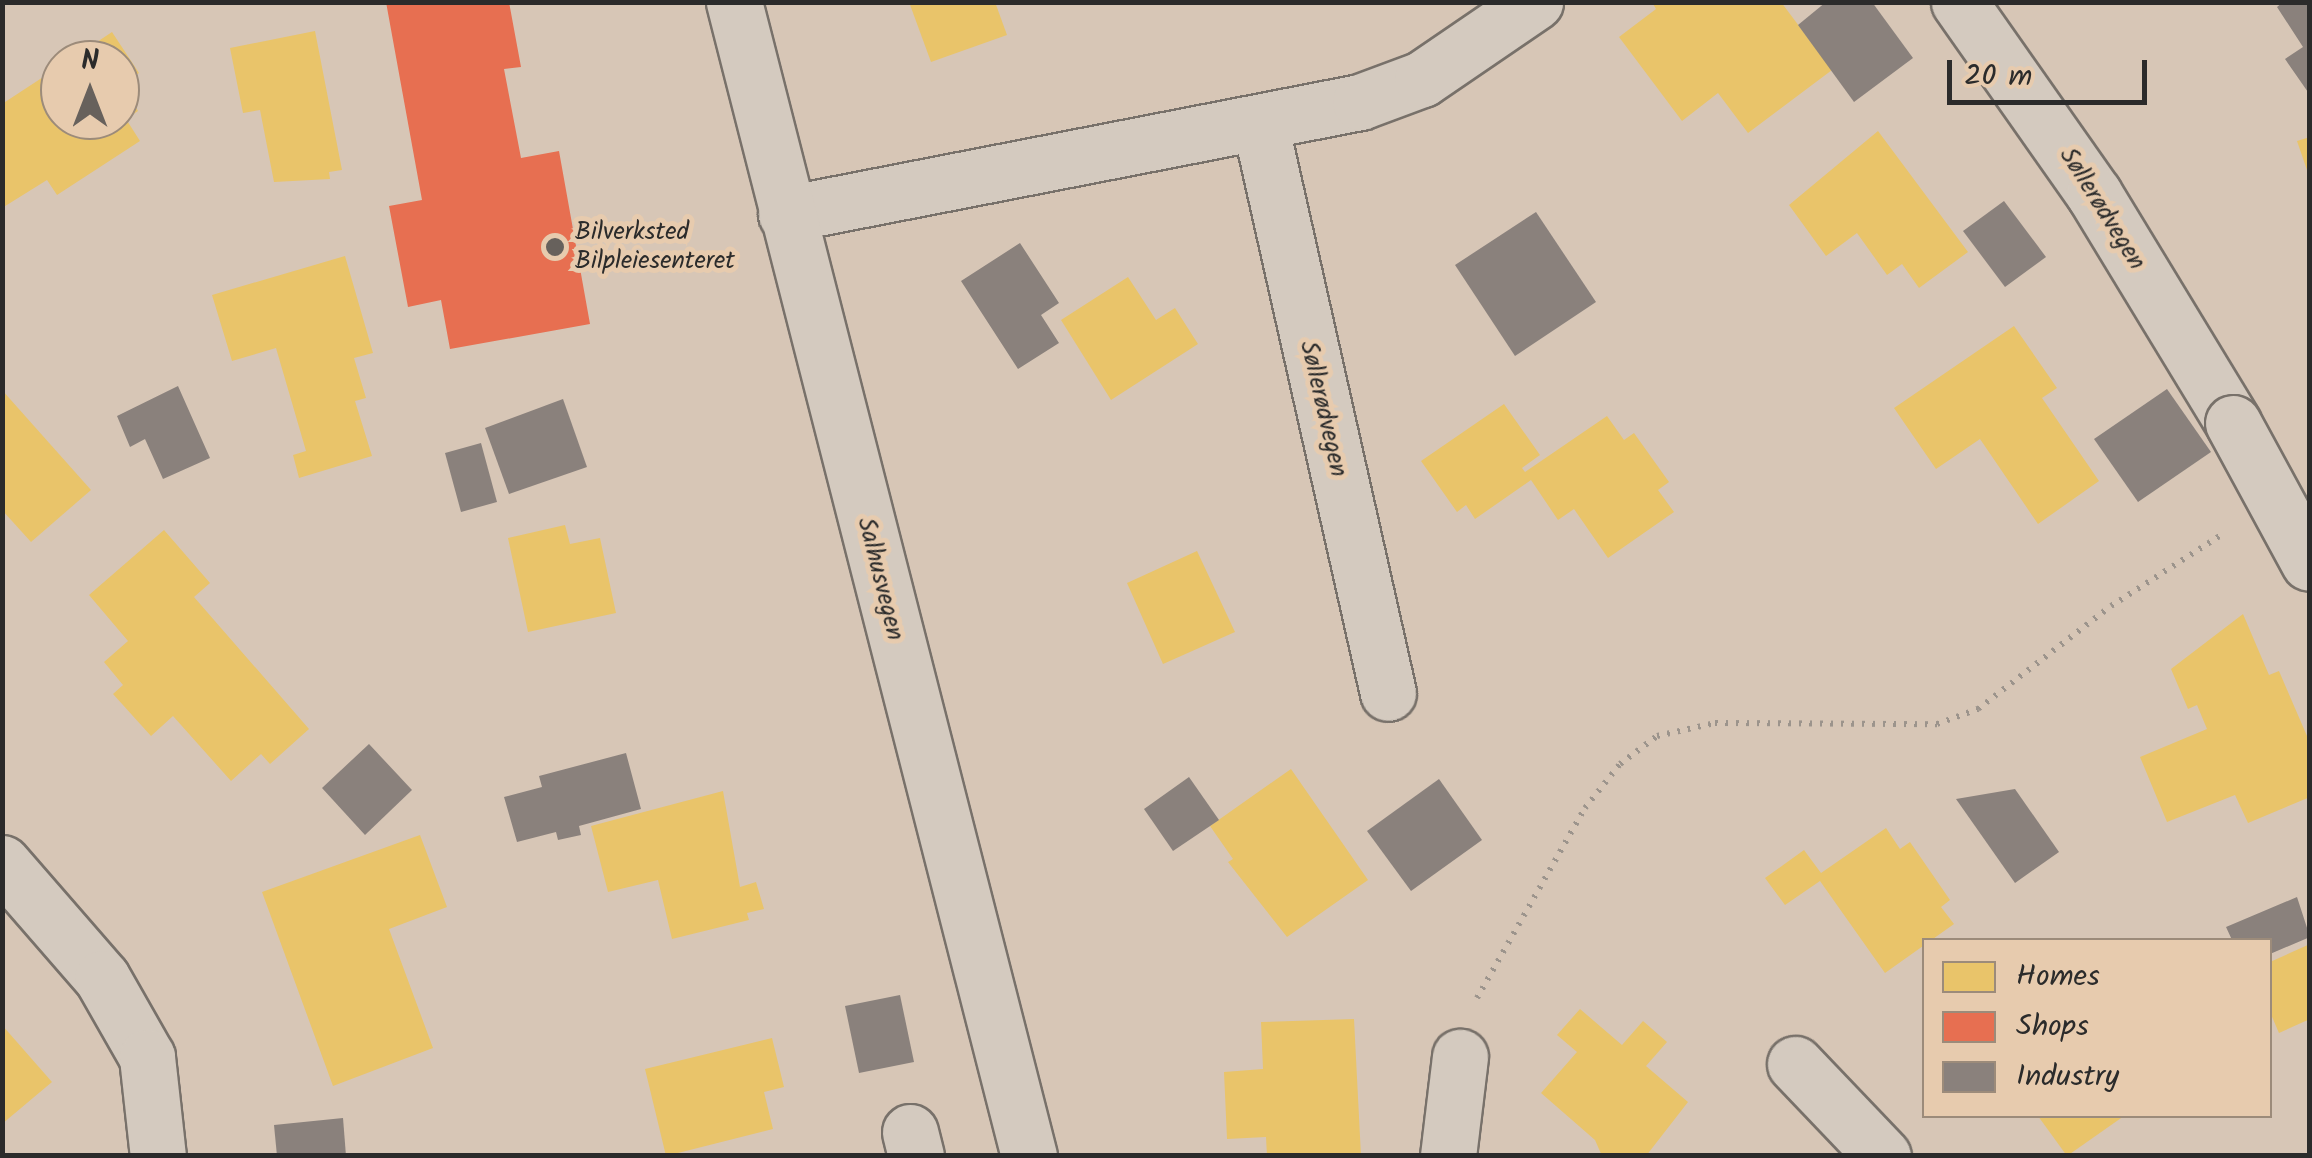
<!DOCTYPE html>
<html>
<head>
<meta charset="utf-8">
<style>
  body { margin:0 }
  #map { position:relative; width:2312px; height:1158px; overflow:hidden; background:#d7c6b6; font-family:Kalam,sans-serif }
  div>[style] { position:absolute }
  .homes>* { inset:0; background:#e9c46a }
  .shops>* { inset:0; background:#e76f51 }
  .industry>* { inset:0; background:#8a817c }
  .path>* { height:6px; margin-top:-3px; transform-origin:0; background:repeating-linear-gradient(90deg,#9c948c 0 2.5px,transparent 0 10.5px) }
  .roads { filter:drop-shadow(2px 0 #78716a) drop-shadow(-2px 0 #78716a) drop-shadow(0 2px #78716a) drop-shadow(0 -2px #78716a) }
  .minor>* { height:55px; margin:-27.5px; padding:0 27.5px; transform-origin:27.5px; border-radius:27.5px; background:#d4cabf }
  .secondary>* { height:55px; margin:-27.5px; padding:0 27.5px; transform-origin:27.5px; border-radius:27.5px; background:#d4cabf }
  .bridges { filter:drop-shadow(2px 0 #78716a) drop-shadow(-2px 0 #78716a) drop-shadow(0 2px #78716a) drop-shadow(0 -2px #78716a) }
  .minor-bridge>* { height:55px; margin:-27.5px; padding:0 27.5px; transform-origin:27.5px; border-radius:27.5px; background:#d4cabf }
  .dots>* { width:28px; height:28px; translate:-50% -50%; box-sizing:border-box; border:5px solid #e7cbae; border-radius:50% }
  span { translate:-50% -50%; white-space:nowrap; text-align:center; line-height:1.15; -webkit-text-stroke:10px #e7cbae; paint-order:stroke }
  .street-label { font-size:25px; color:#2b2b2b }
  .poi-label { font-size:25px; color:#2b2b2b }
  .left { translate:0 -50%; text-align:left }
  .frame { position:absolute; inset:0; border:5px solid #2b2b2b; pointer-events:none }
  .legend { position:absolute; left:1922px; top:938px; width:350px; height:180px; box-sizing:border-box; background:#e7cbae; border:2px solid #9c8b7a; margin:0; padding:12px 18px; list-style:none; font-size:30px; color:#2b2b2b }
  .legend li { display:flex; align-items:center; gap:20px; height:50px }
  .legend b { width:50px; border:2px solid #9c8b7a }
  .north { position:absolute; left:40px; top:40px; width:100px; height:100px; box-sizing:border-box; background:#e7cbae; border:2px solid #9c8b7a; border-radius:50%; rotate:0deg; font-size:28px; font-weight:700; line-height:40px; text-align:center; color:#2b2b2b }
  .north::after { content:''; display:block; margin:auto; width:35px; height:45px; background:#67615c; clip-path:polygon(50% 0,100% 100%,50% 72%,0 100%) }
  .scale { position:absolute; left:1947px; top:60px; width:200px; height:45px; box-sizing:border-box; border:5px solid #2b2b2b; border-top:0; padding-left:12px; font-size:30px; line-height:35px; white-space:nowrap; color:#2b2b2b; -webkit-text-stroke:8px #e7cbae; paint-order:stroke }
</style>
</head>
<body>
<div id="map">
  <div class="homes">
    <i style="clip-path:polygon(909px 2px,995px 2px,1007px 35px,931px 62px)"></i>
    <i style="clip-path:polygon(1652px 2px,1781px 2px,1832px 70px,1748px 133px,1718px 93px,1682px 121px,1619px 37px,1656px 9px)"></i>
    <i style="clip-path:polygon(315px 31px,342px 170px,329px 172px,330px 179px,274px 182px,260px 110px,243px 113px,230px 48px)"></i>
    <i style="clip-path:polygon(112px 32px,139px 73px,121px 84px,138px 111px,126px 119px,140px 141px,57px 195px,47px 180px,2px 208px,2px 104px,60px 66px,60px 120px,120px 120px,120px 60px,70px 60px)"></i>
    <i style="clip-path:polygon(1878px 131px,1968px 252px,1919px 288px,1902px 264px,1887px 275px,1857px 233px,1826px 256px,1789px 205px)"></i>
    <i style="clip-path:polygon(2310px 137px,2310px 176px,2309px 176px,2297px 141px)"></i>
    <i style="clip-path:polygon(345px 256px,373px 353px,354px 358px,366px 398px,355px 401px,372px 456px,299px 478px,293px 455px,306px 451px,276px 348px,232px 361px,212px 295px)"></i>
    <i style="clip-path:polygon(1128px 277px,1156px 320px,1175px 308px,1198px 344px,1111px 400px,1061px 320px)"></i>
    <i style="clip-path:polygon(2014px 326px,2057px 388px,2042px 398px,2099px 481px,2038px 524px,1980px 439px,1936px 469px,1894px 408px)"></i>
    <i style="clip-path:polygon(2px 390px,91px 490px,31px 542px,2px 510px)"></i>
    <i style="clip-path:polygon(1504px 404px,1540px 455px,1522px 468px,1525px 472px,1607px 416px,1624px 440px,1634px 433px,1669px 482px,1658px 490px,1674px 512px,1608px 558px,1574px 509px,1558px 520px,1531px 480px,1475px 519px,1466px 505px,1457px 512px,1421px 461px)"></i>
    <i style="clip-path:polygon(565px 525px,570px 544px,600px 538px,616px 613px,528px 632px,508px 538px)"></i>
    <i style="clip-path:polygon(164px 530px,210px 583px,194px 597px,309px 729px,270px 764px,261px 754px,231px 781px,173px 716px,151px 736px,113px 694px,123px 685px,104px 662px,128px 641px,89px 595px)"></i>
    <i style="clip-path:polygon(1197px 551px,1235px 632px,1163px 664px,1127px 583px)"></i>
    <i style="clip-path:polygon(2243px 614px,2269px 675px,2279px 671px,2310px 743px,2310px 797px,2248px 823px,2235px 795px,2167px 822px,2140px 757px,2207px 729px,2197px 705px,2188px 709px,2171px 669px)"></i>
    <i style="clip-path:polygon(1291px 769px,1368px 880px,1287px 937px,1228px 862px,1233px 859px,1210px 826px)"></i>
    <i style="clip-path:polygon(723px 791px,740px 887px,756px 882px,764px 909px,747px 913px,749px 920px,672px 939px,658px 880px,608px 892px,591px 826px)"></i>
    <i style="clip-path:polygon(1886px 828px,1900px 849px,1910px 842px,1950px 900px,1941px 907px,1954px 924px,1885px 973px,1820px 881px,1785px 905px,1765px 878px,1804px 850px,1821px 873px)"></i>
    <i style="clip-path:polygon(420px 835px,447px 907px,389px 929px,433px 1048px,333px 1086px,262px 892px)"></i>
    <i style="clip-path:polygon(2310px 944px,2310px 1019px,2279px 1033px,2270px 1012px,2270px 962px)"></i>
    <i style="clip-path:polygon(1580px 1009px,1622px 1045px,1643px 1021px,1667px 1042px,1646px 1066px,1688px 1102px,1646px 1156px,1602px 1156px,1595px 1140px,1541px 1093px,1577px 1052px,1557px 1035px)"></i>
    <i style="clip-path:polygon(1354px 1019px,1361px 1156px,1267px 1156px,1266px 1137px,1227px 1139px,1224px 1072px,1263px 1069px,1261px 1022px)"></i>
    <i style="clip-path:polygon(2px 1025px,52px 1082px,2px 1124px)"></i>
    <i style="clip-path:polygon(772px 1038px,784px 1087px,764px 1092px,773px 1129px,666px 1156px,645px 1069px)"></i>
    <i style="clip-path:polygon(2038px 1116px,2124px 1116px,2067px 1156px)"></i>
  </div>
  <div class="shops">
    <i style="clip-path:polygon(386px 2px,509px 2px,521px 67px,504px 69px,521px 158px,559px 151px,590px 324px,450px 349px,441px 300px,408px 307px,389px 206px,422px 200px)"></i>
  </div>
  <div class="industry">
    <i style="clip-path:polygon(1826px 2px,1872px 2px,1913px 58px,1854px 102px,1798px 25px)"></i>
    <i style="clip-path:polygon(2283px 2px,2310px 2px,2310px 95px,2285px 59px,2303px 47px,2277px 7px)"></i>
    <i style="clip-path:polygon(2004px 201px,2046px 257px,2005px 287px,1963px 231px)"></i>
    <i style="clip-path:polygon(1536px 212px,1596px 302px,1515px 356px,1455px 265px)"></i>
    <i style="clip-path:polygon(1020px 243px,1059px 303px,1041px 315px,1059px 343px,1018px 369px,961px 281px)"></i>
    <i style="clip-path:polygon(178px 386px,210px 458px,163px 479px,145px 439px,130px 447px,117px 416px)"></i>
    <i style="clip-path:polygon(2167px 389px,2211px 452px,2138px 502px,2094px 439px)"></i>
    <i style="clip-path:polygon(563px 399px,587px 467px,509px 494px,485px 428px)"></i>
    <i style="clip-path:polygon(481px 443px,497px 502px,461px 512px,445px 453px)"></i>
    <i style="clip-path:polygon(369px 744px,412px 790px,365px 835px,322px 788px)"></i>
    <i style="clip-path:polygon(626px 753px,641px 809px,579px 826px,581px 835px,558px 840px,556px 832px,517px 842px,504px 797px,542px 787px,539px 776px)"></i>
    <i style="clip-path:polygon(1189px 777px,1219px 820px,1173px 851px,1144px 809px)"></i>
    <i style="clip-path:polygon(1439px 779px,1482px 840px,1411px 891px,1367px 831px)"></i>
    <i style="clip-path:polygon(2015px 789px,2059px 852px,2015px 883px,1956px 799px)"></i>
    <i style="clip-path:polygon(2297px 897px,2310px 937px,2270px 954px,2270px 940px,2232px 940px,2226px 927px)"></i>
    <i style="clip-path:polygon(900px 995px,914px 1062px,859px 1073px,845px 1006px)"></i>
    <i style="clip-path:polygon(343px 1118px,346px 1156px,277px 1156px,274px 1125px)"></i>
  </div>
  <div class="path">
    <i style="left:1477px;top:998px;width:219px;rotate:-60.4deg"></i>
    <i style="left:1585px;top:808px;width:56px;rotate:-51.5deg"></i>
    <i style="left:1620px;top:764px;width:46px;rotate:-37.1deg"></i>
    <i style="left:1657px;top:736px;width:59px;rotate:-12.6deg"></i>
    <i style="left:1715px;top:723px;width:222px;rotate:0.3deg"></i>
    <i style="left:1937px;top:724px;width:44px;rotate:-20.1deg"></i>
    <i style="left:1978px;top:709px;width:168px;rotate:-37.8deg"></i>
    <i style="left:2111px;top:606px;width:131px;rotate:-32.8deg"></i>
  </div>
  <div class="roads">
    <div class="minor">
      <i style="left:1959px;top:2px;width:235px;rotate:54.9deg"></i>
      <i style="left:2094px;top:194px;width:268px;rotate:58.7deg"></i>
      <i style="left:1260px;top:124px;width:583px;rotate:77.32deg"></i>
      <i style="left:786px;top:214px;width:585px;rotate:-11.04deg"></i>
      <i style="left:1360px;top:102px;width:66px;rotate:-20.4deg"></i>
      <i style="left:1422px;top:79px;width:137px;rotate:-34.3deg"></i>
      <i style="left:2px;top:863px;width:152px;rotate:49deg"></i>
      <i style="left:102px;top:978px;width:91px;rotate:60.3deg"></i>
      <i style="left:147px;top:1057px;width:100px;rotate:83.7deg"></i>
      <i style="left:1795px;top:1064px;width:127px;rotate:46.3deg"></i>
      <i style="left:910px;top:1132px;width:25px;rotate:76deg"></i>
      <i style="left:1448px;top:1156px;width:100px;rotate:-83.1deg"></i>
    </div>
    <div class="secondary">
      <i style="left:734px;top:2px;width:1191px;rotate:75.66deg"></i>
    </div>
  </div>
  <div class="bridges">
    <div class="minor-bridge">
      <i style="left:2233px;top:423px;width:159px;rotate:61.5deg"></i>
    </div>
  </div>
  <div class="dots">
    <i style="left:555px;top:247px;background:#67615c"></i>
  </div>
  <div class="street-label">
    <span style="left:2102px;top:209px;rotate:58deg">Søllerødvegen</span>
    <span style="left:1323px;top:409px;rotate:77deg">Søllerødvegen</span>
    <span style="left:880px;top:579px;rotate:76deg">Salhusvegen</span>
  </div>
  <div class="poi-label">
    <span class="left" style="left:575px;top:247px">Bilverksted<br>Bilpleiesenteret</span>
  </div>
  <div class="frame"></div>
  <ul class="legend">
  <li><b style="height:28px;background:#e9c46a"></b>Homes</li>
  <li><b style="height:28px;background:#e76f51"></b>Shops</li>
  <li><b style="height:28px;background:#8a817c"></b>Industry</li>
  </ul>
  <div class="north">N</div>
  <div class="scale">20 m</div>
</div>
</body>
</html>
